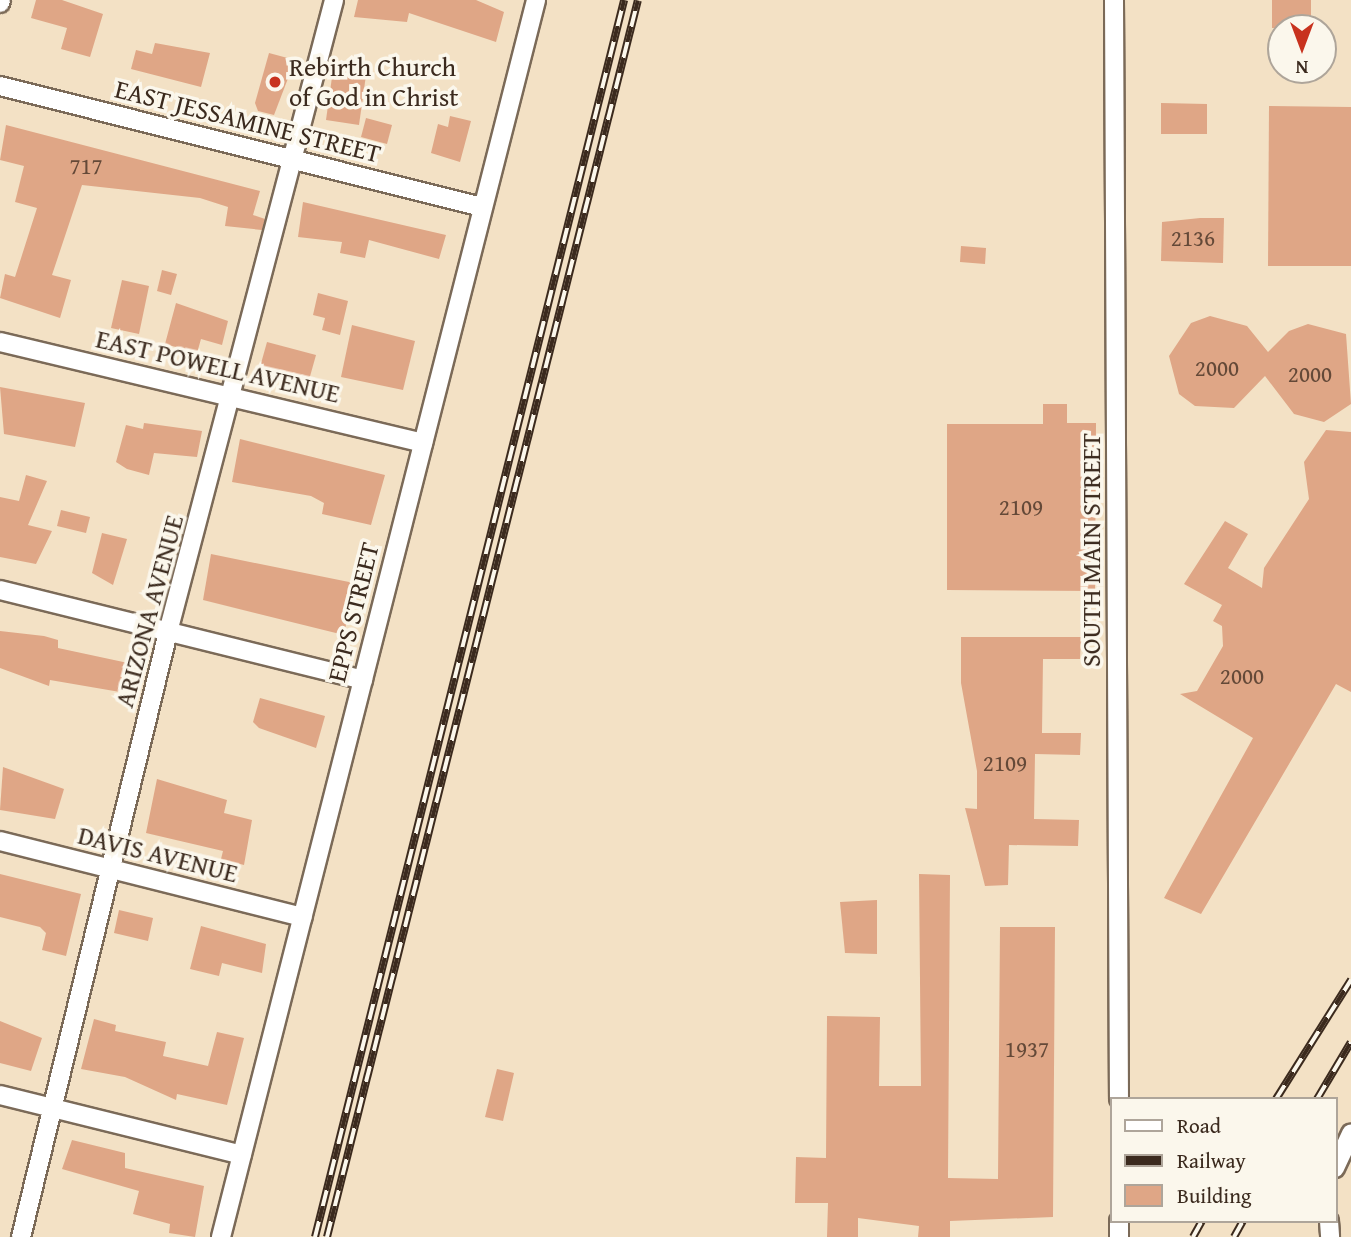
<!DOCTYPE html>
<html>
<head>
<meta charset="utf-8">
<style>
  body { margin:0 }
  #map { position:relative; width:1351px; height:1237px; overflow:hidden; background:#f3e1c5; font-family:"Gentium Book Plus",serif }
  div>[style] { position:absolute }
  .building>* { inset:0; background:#dfa686 }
  .roads { filter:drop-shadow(2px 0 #7b6a58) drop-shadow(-2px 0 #7b6a58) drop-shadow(0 2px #7b6a58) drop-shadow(0 -2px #7b6a58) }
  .minor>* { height:18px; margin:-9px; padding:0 9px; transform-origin:9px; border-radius:9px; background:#fff }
  .rail>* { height:8px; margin-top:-4px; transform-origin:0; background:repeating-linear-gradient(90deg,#fbf7ec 0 16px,#3b2a1e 0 32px); box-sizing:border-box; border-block:2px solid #3b2a1e }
  .dots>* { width:19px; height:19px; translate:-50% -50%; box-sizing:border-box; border:4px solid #fbf7ec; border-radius:50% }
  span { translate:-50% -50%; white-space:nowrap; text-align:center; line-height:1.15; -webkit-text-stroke:7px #fbf7ec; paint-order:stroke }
  .number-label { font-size:23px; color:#644938 }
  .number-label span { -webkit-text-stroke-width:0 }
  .poi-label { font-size:26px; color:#3b2a1e }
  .left { translate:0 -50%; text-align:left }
  .street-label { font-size:26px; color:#3b2a1e }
  .legend { position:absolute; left:1110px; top:1097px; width:228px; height:126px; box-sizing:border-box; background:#fbf7ec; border:2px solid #aea59a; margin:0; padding:9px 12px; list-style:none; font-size:21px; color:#3b2a1e }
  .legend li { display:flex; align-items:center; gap:14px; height:35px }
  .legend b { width:35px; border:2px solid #aea59a }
  .north { position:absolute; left:1267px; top:14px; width:70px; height:70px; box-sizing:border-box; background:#fbf7ec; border:2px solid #aea59a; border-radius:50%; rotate:180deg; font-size:19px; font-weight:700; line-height:28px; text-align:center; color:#3b2a1e }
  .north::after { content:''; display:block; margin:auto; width:24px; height:32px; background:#c8321e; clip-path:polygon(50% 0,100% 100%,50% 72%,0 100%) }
</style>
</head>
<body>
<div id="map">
  <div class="building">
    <i style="clip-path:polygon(36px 0,62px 0,103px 14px,90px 57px,61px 49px,67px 28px,31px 18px)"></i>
    <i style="clip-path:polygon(358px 0,476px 0,504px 12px,496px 42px,409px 13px,407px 22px,354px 17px)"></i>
    <i style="clip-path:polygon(1272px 0,1311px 0,1311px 28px,1272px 28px)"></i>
    <i style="clip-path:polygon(155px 43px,210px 53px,201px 87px,131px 69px,136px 50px,152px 54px)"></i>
    <i style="clip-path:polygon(269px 53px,295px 60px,274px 115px,258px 111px,255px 103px)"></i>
    <i style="clip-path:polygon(333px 70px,366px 75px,359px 125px,326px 120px)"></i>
    <i style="clip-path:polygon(1161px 103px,1207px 104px,1207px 134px,1161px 134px)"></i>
    <i style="clip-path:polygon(1269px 106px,1351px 107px,1351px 266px,1268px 266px)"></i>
    <i style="clip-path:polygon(450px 116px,471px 121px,460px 162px,431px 153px,438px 124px,448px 127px)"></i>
    <i style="clip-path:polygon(366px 118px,392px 125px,387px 144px,361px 137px)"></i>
    <i style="clip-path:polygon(6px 125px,260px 191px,253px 215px,265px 219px,262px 230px,225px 226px,228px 207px,200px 198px,82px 185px,52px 275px,71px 280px,60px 318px,0 298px,5px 274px,15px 277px,37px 208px,15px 202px,24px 166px,0 160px)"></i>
    <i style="clip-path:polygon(303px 202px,446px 235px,439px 259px,369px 240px,365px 258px,340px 253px,342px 242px,298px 237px)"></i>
    <i style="clip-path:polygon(1200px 218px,1224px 218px,1223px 263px,1161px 261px,1162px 222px)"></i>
    <i style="clip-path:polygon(961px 246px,986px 248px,985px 264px,960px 262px)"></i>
    <i style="clip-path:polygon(162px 270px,177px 274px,171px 295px,157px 291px)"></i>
    <i style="clip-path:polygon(122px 280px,149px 286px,139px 334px,111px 328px)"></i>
    <i style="clip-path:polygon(318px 293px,348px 301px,340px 335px,322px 330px,325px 318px,313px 315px)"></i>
    <i style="clip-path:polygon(176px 303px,228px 321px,222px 345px,201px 339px,197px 353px,165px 344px)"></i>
    <i style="clip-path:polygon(1210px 316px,1247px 326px,1268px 352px,1289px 331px,1308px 324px,1346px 334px,1351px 404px,1324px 422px,1294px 414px,1265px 376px,1234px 408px,1195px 406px,1179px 394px,1169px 356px,1191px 323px)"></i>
    <i style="clip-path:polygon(352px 325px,415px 341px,403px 390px,341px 377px)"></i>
    <i style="clip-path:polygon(267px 342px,316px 355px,307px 387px,258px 374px)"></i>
    <i style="clip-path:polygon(0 387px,85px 403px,75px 447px,4px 434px)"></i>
    <i style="clip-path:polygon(1043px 404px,1067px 404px,1067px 423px,1096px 423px,1095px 591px,947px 590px,947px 424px,1043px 424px)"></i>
    <i style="clip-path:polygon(144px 423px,202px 431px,197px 457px,154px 453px,149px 475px,127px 469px,116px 462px,126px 425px,143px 429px)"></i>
    <i style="clip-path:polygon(1326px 430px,1351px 432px,1351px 692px,1336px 684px,1201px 914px,1164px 898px,1253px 738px,1180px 694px,1197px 691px,1223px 646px,1222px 626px,1213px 621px,1222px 605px,1184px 584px,1225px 521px,1248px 534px,1228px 568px,1262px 588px,1264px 568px,1309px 499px,1304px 462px)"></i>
    <i style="clip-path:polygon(240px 439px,385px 475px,371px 525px,322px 514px,324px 503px,311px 496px,232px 482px)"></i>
    <i style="clip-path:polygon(26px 475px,47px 481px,28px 525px,52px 531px,36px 564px,0 557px,0 497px,19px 501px)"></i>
    <i style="clip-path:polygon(61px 510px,90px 517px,86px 533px,57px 526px)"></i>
    <i style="clip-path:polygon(102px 533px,127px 539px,113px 585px,92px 573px)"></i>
    <i style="clip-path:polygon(211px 554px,354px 583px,344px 635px,203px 600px)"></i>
    <i style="clip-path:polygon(0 631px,44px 636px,58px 640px,58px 648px,128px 663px,120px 692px,50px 680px,49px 686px,0 668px)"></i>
    <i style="clip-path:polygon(961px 637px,1081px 637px,1080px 659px,1043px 659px,1042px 733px,1081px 733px,1080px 755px,1035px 754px,1034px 819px,1079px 820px,1078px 846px,1009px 845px,1008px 885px,985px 886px,965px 808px,977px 809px,977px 771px,961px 683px)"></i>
    <i style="clip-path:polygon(260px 698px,325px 716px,316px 748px,259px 728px,253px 722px)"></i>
    <i style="clip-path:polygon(3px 767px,64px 789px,55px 819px,0 810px)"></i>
    <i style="clip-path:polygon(157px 779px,227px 800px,224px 813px,252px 820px,244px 865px,221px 859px,223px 851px,146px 833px)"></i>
    <i style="clip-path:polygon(0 874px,81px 894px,66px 956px,42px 950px,46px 933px,40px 927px,0 917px)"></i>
    <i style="clip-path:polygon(919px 874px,950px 875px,948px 1178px,998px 1179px,1000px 927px,1055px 927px,1053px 1217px,950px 1221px,950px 1237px,918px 1237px,919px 1226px,858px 1218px,858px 1237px,827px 1237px,828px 1203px,795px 1203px,796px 1157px,826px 1158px,827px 1016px,880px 1017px,879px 1086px,921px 1086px)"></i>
    <i style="clip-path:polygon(877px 900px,877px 954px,845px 953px,840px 902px)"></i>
    <i style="clip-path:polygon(119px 910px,153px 918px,148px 941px,114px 933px)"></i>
    <i style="clip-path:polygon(201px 926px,266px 944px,262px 973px,222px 963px,219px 976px,190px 969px)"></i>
    <i style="clip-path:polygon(94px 1019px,116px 1025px,115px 1031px,166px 1042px,163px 1056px,208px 1066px,217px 1032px,244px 1038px,227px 1105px,177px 1094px,176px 1100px,125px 1077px,81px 1069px)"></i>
    <i style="clip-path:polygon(0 1021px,42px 1038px,31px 1071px,0 1063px)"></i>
    <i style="clip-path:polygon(497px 1069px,514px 1073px,503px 1121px,485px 1117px)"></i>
    <i style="clip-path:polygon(72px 1140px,125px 1153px,125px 1168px,204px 1186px,195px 1237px,169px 1233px,170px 1224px,133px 1214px,139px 1191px,62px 1169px)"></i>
  </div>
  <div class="roads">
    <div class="minor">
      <i style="left:1114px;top:0;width:1099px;rotate:89.74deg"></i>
      <i style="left:0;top:3px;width:3px;rotate:-72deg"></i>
      <i style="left:0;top:86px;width:498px;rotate:14.1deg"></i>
      <i style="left:0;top:342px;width:435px;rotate:13.4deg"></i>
      <i style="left:0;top:590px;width:374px;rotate:13.9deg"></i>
      <i style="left:0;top:841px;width:312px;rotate:14.1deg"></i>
      <i style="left:0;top:1095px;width:249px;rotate:13.9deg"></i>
      <i style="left:1335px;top:1168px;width:38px;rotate:-65deg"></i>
      <i style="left:1329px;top:1221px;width:16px;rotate:86deg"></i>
      <i style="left:21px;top:1237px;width:623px;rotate:-76.34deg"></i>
      <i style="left:168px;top:632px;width:653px;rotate:-75.28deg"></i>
      <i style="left:221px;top:1237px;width:1276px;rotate:-75.71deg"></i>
      <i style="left:1119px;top:1237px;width:16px;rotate:-90deg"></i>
    </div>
  </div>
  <div class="rail">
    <i style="left:1276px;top:1099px;width:141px;rotate:-57.8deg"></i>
    <i style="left:1317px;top:1099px;width:66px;rotate:-59.2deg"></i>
    <i style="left:315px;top:1237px;width:1275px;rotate:-75.97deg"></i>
    <i style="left:327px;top:1237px;width:1275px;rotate:-75.89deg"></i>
    <i style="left:1193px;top:1237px;width:18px;rotate:-61deg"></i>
    <i style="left:1234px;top:1237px;width:18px;rotate:-61deg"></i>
  </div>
  <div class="dots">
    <i style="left:275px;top:82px;background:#c8321e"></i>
  </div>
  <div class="number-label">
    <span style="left:86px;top:166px">717</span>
    <span style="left:1193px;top:238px">2136</span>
    <span style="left:1217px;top:368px">2000</span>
    <span style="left:1310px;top:374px">2000</span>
    <span style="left:1021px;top:507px">2109</span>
    <span style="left:1242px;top:676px">2000</span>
    <span style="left:1005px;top:763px">2109</span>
    <span style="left:1027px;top:1049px">1937</span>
  </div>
  <div class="poi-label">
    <span class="left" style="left:289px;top:82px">Rebirth Church<br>of God in Christ</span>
  </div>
  <div class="street-label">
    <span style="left:248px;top:121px;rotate:14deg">EAST JESSAMINE STREET</span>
    <span style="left:218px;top:366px;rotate:13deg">EAST POWELL AVENUE</span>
    <span style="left:1091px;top:550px;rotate:-90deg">SOUTH MAIN STREET</span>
    <span style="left:149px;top:611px;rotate:-75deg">ARIZONA AVENUE</span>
    <span style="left:353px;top:612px;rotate:-76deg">EPPS STREET</span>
    <span style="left:158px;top:854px;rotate:14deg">DAVIS AVENUE</span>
  </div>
  <ul class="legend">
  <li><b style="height:9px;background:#fff"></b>Road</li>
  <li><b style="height:9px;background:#3b2a1e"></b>Railway</li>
  <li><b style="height:19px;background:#dfa686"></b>Building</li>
  </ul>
  <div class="north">N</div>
</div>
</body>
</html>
